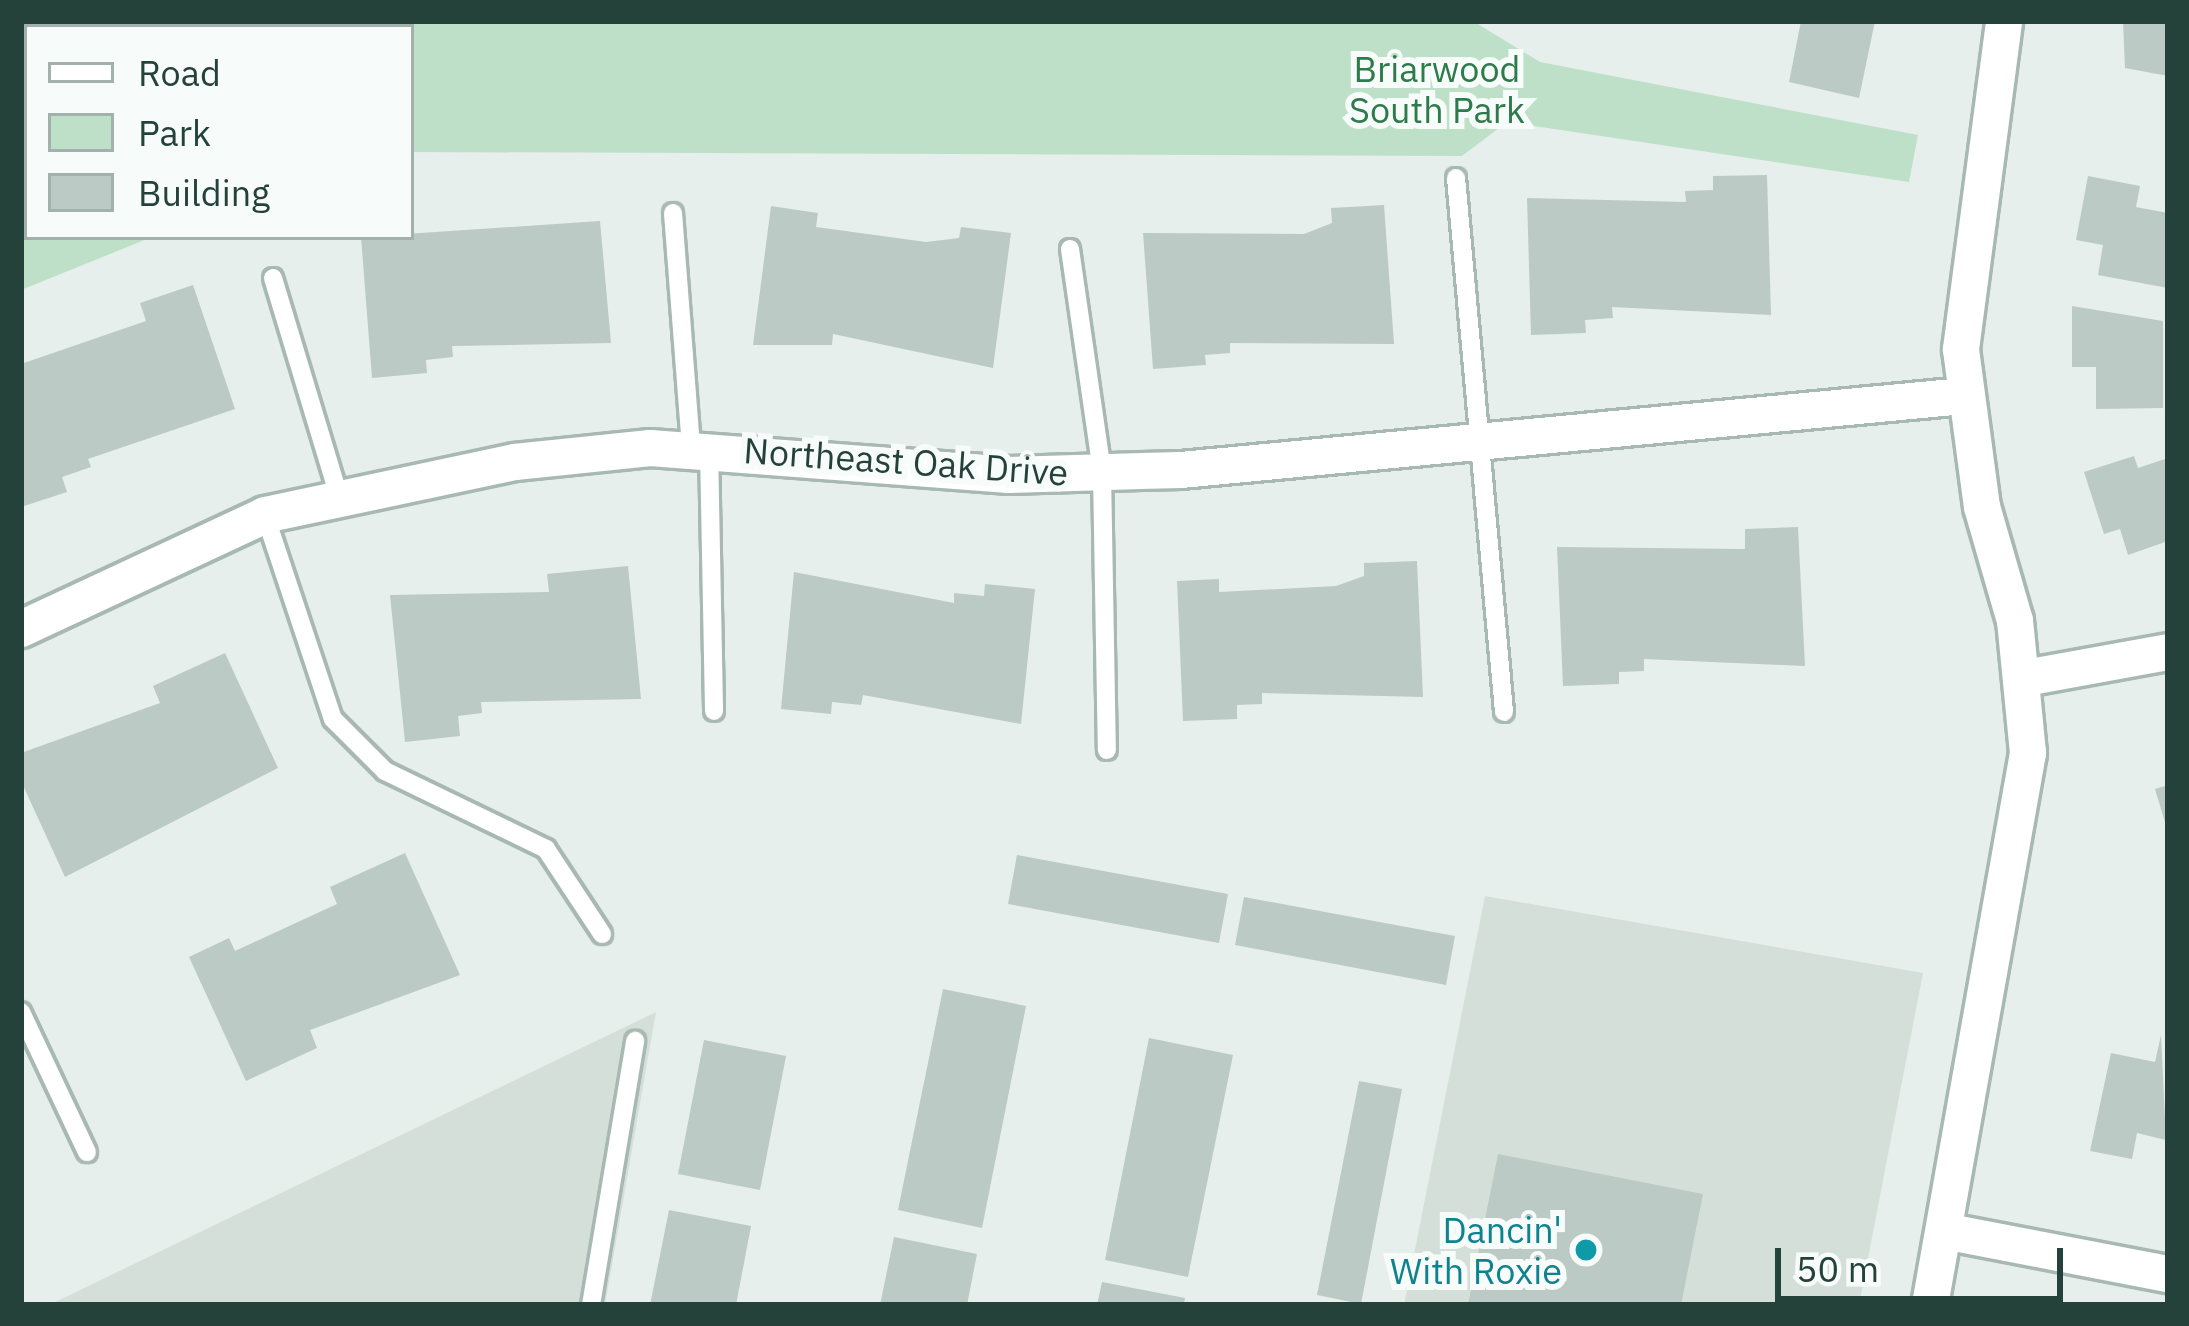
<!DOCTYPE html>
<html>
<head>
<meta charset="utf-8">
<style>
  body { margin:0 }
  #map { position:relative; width:2189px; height:1326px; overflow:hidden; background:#e6efeb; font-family:"IBM Plex Sans",sans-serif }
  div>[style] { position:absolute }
  .built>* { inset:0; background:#d4dfda }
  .green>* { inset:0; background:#bfe0c8 }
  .building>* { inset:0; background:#bbcac4 }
  .roads { filter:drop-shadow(3px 0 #a8b8b2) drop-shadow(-3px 0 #a8b8b2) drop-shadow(0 3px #a8b8b2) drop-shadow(0 -3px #a8b8b2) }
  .lane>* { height:18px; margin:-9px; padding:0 9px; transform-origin:9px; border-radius:9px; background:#fff }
  .street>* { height:36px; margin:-18px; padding:0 18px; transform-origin:18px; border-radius:18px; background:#fff }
  .dots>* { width:33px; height:33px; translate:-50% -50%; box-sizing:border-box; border:6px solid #f7fbf9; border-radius:50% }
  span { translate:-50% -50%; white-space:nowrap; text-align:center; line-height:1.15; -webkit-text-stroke:12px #f7fbf9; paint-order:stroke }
  .park-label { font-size:36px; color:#2d7a4b }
  .street-label { font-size:36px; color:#24423a }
  .culture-label { font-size:36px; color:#0d838f }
  .right { translate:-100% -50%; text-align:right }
  .frame { position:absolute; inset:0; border:24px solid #24423a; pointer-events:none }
  .legend { position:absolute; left:24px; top:24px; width:390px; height:216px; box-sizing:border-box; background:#f7fbf9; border:3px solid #a3b1ad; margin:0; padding:15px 21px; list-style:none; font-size:36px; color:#24423a }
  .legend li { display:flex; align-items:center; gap:24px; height:60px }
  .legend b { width:60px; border:3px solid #a3b1ad }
  .scale { position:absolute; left:1775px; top:1248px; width:288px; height:54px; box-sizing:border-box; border:6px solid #24423a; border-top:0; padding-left:15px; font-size:36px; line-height:42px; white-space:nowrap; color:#24423a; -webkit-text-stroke:9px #f7fbf9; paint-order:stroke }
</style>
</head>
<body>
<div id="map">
  <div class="built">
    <i style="clip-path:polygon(1485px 896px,1923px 973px,1859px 1305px,1404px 1305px)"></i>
    <i style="clip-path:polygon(656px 1012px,605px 1305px,49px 1305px)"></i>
  </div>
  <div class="green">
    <i style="clip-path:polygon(21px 21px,1473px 21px,1540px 62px,1918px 135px,1909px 182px,1507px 122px,1462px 156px,411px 152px,411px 27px,27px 27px,27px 237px,152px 237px,21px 290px)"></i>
  </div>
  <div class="building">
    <i style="clip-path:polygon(1801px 21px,1875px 21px,1859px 98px,1789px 82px)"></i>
    <i style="clip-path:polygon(2123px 21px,2168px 21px,2168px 76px,2125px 68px)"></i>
    <i style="clip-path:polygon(1767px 175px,1771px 315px,1612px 307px,1613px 318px,1585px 320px,1586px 333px,1531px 335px,1527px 198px,1686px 202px,1685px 191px,1713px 190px,1713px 176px)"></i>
    <i style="clip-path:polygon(2088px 176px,2140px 186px,2136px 207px,2168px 213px,2168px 288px,2098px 275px,2103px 245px,2076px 240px)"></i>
    <i style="clip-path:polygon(1384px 205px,1394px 344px,1230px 343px,1230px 353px,1205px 355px,1206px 365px,1153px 369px,1143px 233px,1304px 234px,1332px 223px,1331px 208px)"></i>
    <i style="clip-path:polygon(771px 206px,818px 213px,816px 227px,926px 242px,959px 238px,961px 227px,1011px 233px,993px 368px,833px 334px,832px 345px,753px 345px)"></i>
    <i style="clip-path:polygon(600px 221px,611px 343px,452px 346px,453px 357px,426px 360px,427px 373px,372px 378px,361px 237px)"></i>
    <i style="clip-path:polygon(193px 285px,235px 409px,88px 459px,91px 467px,62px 477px,67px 492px,21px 507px,21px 364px,146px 321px,140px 303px)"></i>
    <i style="clip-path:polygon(2072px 306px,2163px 321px,2163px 408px,2096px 409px,2096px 367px,2072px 367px)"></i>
    <i style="clip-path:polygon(2134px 456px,2138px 468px,2168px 458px,2168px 541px,2128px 555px,2120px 529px,2104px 534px,2084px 472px)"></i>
    <i style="clip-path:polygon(1798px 527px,1805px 666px,1644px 659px,1644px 671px,1619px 672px,1619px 684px,1563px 686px,1557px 547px,1745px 549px,1745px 529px)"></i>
    <i style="clip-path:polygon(1417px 561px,1423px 697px,1262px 693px,1262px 704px,1237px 705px,1237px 719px,1183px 721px,1177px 581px,1219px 579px,1219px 592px,1336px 586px,1364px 576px,1364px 563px)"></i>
    <i style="clip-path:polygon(628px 566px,641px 699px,481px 702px,482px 713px,458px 716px,460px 736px,405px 742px,390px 595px,549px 592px,547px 574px)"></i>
    <i style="clip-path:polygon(794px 572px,954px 603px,954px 593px,984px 596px,985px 584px,1035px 589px,1021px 724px,863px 695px,861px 705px,832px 702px,831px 714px,781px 709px)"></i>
    <i style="clip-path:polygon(225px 653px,278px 768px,65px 877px,21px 781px,21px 753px,160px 703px,153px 686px)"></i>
    <i style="clip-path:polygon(2168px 785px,2168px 829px,2167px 829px,2155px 789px)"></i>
    <i style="clip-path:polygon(405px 853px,460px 975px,310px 1030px,317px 1048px,246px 1081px,189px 957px,229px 938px,235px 951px,337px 904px,330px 887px)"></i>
    <i style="clip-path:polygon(1017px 855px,1228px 894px,1219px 943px,1008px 904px)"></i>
    <i style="clip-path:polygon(1244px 897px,1455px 936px,1446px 985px,1235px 945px)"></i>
    <i style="clip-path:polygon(943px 989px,1026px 1006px,982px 1228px,898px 1210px)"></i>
    <i style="clip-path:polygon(2161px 1035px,2166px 1140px,2137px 1133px,2132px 1159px,2090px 1151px,2111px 1053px,2155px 1062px)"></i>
    <i style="clip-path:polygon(1149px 1038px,1233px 1055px,1188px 1277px,1105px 1260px)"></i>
    <i style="clip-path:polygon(704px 1040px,786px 1056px,760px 1190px,678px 1174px)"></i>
    <i style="clip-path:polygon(1359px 1081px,1402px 1089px,1361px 1304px,1317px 1295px)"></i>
    <i style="clip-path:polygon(1498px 1154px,1703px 1194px,1681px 1305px,1468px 1305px)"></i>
    <i style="clip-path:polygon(669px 1210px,751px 1226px,736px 1305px,650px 1305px)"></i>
    <i style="clip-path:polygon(894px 1237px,977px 1254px,967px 1305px,880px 1305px)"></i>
    <i style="clip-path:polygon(1102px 1282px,1185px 1298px,1184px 1305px,1097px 1305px)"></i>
  </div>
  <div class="roads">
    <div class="lane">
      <i style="left:1456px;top:178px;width:536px;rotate:84.86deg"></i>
      <i style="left:673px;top:213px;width:237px;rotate:85.6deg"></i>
      <i style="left:1070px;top:249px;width:225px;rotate:81.8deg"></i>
      <i style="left:1102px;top:472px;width:278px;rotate:89deg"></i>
      <i style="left:273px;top:278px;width:228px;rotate:73.2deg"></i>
      <i style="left:709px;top:449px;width:262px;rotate:88.9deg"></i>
      <i style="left:265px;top:515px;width:215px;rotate:71.6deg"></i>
      <i style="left:333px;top:719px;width:74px;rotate:45deg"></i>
      <i style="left:385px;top:771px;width:179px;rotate:25.8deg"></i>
      <i style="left:546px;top:849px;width:102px;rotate:56.6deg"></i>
      <i style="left:21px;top:1012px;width:155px;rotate:64.8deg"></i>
      <i style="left:591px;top:1305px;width:268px;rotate:-80.5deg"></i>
    </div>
    <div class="street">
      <i style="left:21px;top:629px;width:269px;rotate:-25deg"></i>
      <i style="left:265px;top:515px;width:256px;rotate:-12deg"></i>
      <i style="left:515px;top:462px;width:136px;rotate:-5.9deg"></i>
      <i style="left:650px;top:448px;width:360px;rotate:4.3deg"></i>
      <i style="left:1009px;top:475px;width:172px;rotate:-1.7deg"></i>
      <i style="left:1181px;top:470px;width:786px;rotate:-5.4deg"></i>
      <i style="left:2025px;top:678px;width:145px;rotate:-10.3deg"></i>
      <i style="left:1944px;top:1231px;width:228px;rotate:10.9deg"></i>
      <i style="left:1930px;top:1305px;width:561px;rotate:-79.93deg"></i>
      <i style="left:2028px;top:753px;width:133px;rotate:-95.6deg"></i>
      <i style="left:2015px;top:621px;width:119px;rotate:-106.1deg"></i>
      <i style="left:1982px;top:507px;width:159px;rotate:-97.6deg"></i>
      <i style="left:1961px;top:349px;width:331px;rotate:-82.5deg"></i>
    </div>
  </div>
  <div class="dots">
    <i style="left:1586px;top:1250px;background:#0f9aa8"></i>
  </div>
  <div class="park-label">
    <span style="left:1437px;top:89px">Briarwood<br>South Park</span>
  </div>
  <div class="street-label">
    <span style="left:906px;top:461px;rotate:4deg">Northeast Oak Drive</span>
  </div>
  <div class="culture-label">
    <span class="right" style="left:1562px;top:1250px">Dancin'<br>With Roxie</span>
  </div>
  <div class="frame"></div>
  <ul class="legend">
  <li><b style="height:15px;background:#fff"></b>Road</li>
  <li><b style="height:33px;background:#bfe0c8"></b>Park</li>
  <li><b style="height:33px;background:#bbcac4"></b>Building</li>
  </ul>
  <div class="scale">50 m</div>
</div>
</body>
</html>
